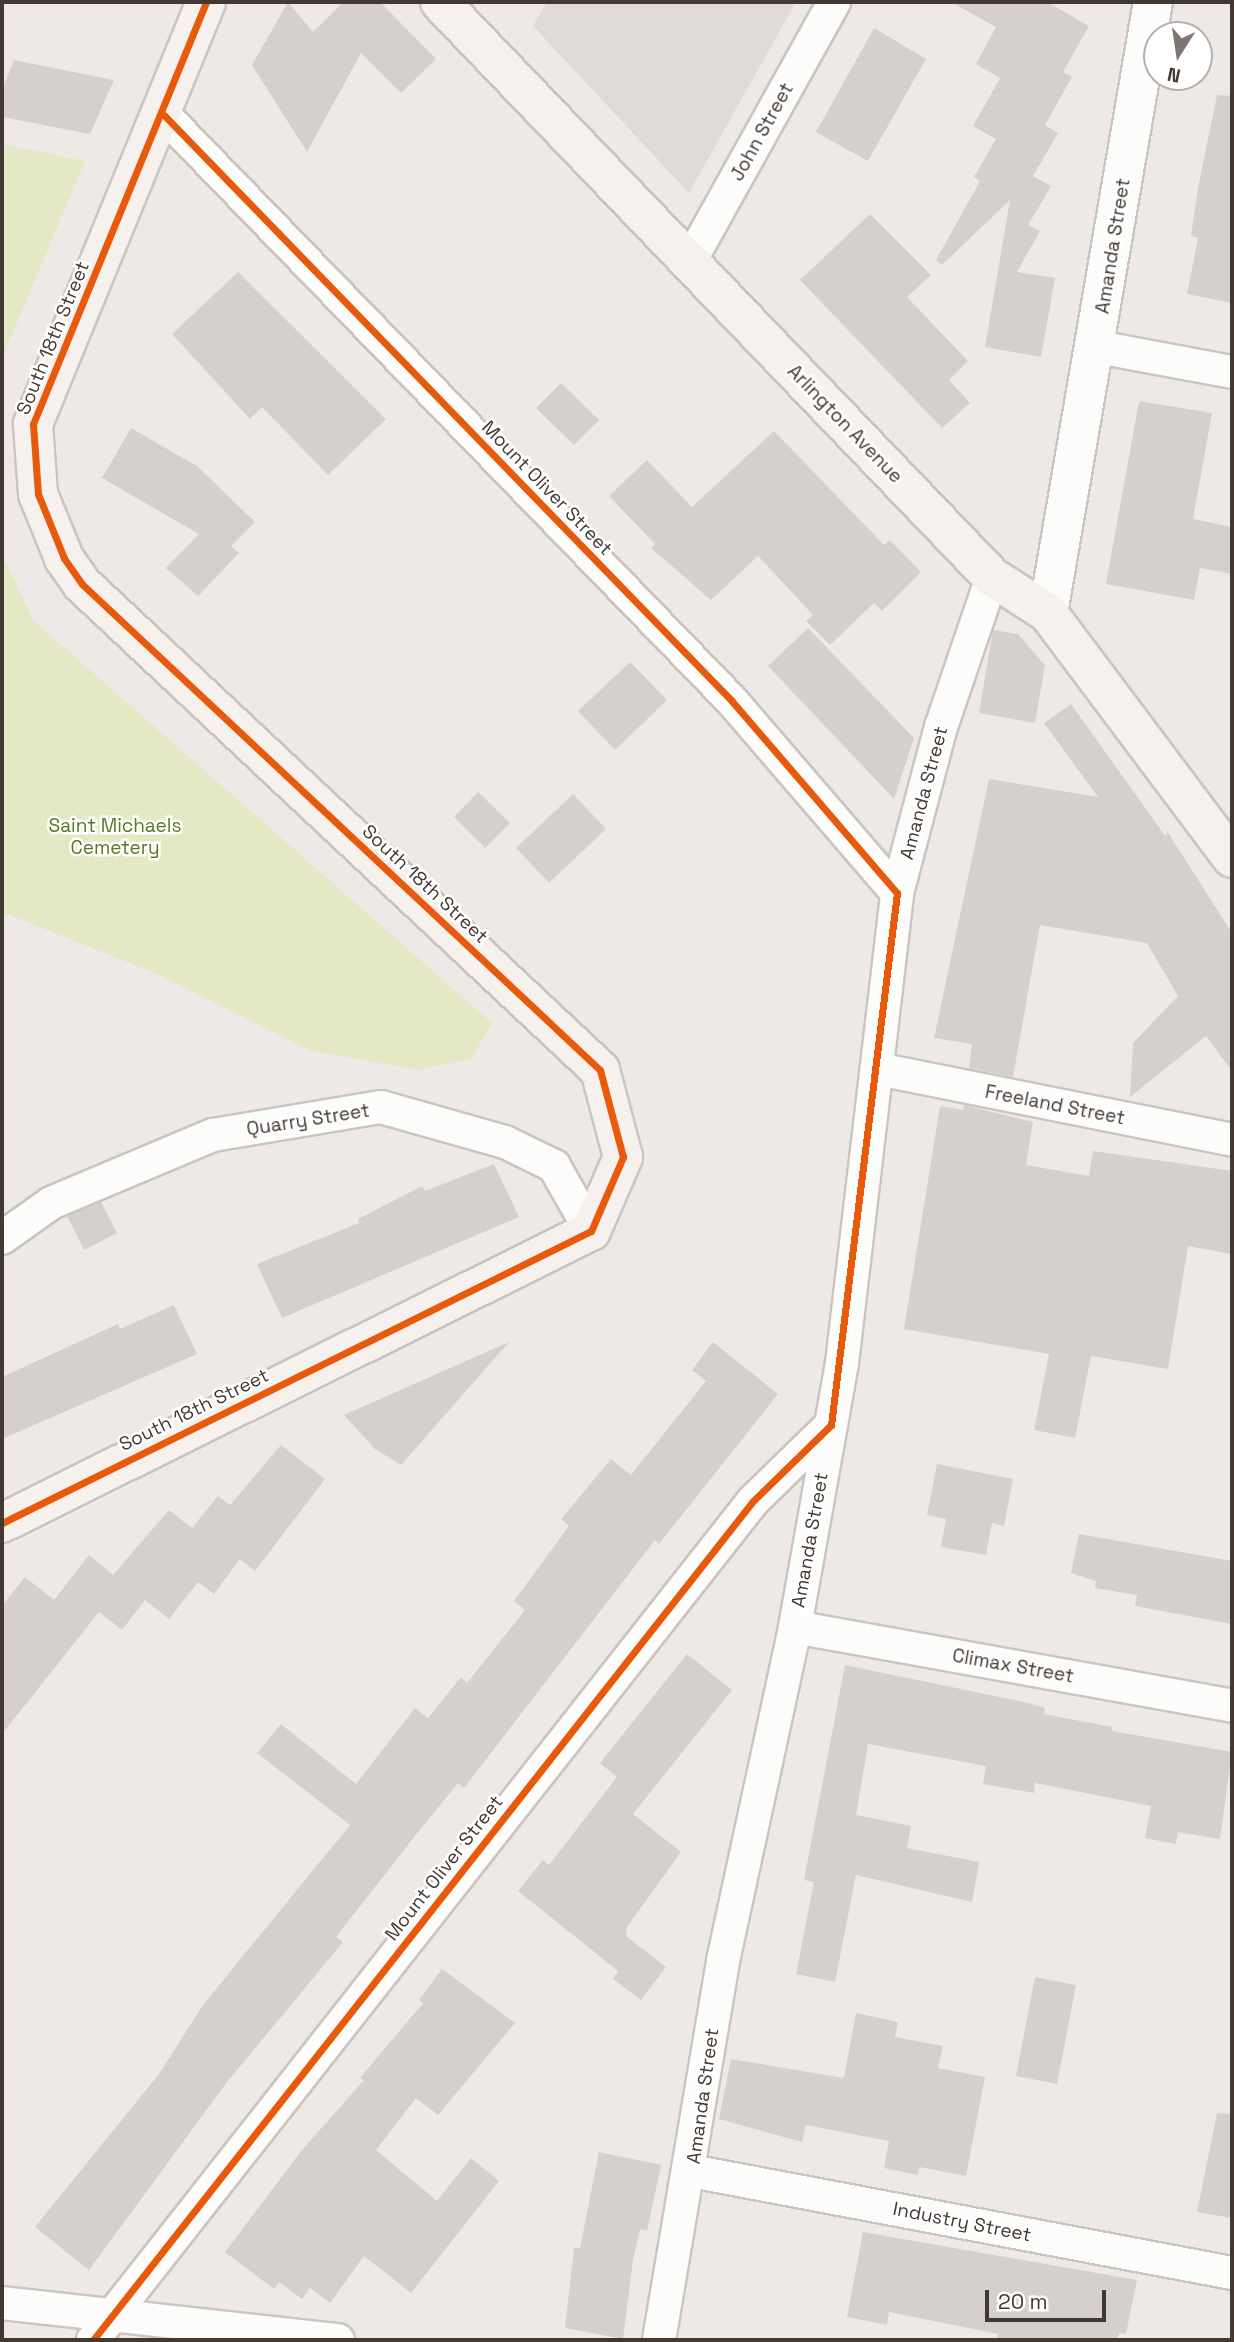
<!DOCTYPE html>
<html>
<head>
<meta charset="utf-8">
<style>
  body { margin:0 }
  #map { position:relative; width:1234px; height:2342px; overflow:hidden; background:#eee9e6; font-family:"Space Grotesk",sans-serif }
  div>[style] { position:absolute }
  .green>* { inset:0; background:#e4e8c4 }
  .parking>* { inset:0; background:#dfdad7 }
  .building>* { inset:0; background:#d6d0cd }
  .roads { filter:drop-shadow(2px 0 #cac5c2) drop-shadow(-2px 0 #cac5c2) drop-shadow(0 2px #cac5c2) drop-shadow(0 -2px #cac5c2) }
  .minor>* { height:32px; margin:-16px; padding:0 16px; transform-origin:16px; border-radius:16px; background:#fcfcfb }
  .tertiary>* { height:38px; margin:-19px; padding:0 19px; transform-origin:19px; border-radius:19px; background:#fcfcfb }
  .secondary>* { height:38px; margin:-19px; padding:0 19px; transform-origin:19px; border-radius:19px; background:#f6f1ec }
  .cycleway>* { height:7px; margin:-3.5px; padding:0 3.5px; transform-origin:3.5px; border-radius:3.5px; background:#e8590c }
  span { translate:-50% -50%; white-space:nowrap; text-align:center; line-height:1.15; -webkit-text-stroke:5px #fff; paint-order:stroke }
  .street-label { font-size:19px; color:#433832 }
  .park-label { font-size:19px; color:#597525 }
  .frame { position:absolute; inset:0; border:4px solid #433832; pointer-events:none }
  .north { position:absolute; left:1143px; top:21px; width:70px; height:70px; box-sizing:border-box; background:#fff; border:2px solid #b4afad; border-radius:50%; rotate:192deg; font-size:19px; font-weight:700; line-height:28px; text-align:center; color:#433832 }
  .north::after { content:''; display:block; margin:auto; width:24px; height:32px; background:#7f7671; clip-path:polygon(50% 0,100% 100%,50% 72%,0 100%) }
  .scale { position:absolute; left:985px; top:2290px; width:121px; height:32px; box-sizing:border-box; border:4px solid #433832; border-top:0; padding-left:9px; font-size:21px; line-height:24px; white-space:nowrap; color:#433832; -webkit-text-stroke:5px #fff; paint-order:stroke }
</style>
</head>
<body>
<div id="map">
  <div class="green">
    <i style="clip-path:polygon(2px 144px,85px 161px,2px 358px)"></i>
    <i style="clip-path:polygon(2px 555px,34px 621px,492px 1023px,471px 1059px,419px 1070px,311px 1051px,157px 974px,2px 912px)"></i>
  </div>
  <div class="parking">
    <i style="clip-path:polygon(547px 2px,796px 2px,689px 193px,533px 26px)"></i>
  </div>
  <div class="building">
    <i style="clip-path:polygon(288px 2px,313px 32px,343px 2px,380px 2px,436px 59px,401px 93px,361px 53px,307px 152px,252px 65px)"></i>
    <i style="clip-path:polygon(951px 2px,1047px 2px,1089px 26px,1063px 72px,1072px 77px,1045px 125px,1058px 133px,1033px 176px,1051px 186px,1028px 225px,1040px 231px,1017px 272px,1055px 278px,1041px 357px,985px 347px,1010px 200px,942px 265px,936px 260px,980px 181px,974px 177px,996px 139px,973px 126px,1000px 78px,976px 64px,996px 27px)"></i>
    <i style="clip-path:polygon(874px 28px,926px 59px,868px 161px,816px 132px)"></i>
    <i style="clip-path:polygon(14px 60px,114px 80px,90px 134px,2px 117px,2px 90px)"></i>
    <i style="clip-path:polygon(1217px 95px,1232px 96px,1232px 303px,1187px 294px,1198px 238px,1191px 236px,1198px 188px)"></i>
    <i style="clip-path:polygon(870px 214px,931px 275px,907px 297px,968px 361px,949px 380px,970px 403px,942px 428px,800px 280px)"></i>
    <i style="clip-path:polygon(238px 272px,386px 419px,328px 475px,262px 407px,250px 419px,172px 334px)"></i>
    <i style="clip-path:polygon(561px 383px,599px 420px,574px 445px,536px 408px)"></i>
    <i style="clip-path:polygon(1139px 401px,1212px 413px,1193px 519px,1232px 527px,1232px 574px,1200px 568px,1194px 600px,1106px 584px)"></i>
    <i style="clip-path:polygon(131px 428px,197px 466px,255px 522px,231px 546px,239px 553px,198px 596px,166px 568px,199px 534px,102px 478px)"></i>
    <i style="clip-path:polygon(774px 431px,884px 545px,890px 540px,921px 572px,882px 611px,874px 603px,830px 645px,806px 621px,813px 615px,758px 556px,711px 600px,651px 548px,655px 544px,609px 496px,647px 460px,692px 507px)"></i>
    <i style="clip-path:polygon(808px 628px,914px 738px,894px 799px,768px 666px)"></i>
    <i style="clip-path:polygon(993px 630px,1018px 634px,1045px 665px,1035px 723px,979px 713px)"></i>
    <i style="clip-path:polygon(630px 662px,667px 700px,615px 750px,578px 711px)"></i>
    <i style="clip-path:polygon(1071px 704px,1166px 837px,1167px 831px,1232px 933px,1232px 1071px,1206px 1036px,1130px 1097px,1133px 1043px,1178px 996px,1147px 943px,1040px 925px,1013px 1077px,969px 1068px,972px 1044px,934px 1038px,989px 779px,1098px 797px,1044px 723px)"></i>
    <i style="clip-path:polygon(478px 792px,510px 823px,485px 848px,454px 817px)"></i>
    <i style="clip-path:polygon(573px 794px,606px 829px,549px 883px,516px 848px)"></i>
    <i style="clip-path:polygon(964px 1105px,1033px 1122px,1026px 1165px,1089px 1176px,1093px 1151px,1232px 1171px,1232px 1254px,1188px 1246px,1168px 1369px,1091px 1356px,1075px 1438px,1034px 1430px,1049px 1354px,904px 1329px,940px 1106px,963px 1110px)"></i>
    <i style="clip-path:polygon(494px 1164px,519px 1217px,282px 1318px,257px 1264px,359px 1223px,358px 1219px,422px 1186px,425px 1191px)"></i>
    <i style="clip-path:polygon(101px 1202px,117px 1233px,84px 1250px,67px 1216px)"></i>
    <i style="clip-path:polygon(174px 1305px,197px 1354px,2px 1439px,2px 1377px,118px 1324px,120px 1329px)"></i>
    <i style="clip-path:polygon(509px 1342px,401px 1465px,375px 1449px,344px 1415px)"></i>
    <i style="clip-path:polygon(713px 1342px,778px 1394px,659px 1544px,655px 1540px,464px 1788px,458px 1783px,418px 1832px,336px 1937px,343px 1942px,227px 2082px,89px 2270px,35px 2227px,159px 2074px,203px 2005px,350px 1825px,257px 1753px,281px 1724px,356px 1784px,415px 1708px,428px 1718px,461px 1677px,467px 1683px,525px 1610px,514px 1601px,569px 1526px,561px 1519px,611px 1459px,631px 1475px,706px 1381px,692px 1370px)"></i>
    <i style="clip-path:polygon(281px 1445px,325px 1479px,255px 1571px,240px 1559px,214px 1594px,198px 1582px,169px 1619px,145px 1600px,122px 1630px,99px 1612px,2px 1734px,2px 1606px,25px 1577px,54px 1600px,89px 1555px,113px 1575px,169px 1510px,192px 1528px,218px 1496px,230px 1505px)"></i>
    <i style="clip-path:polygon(937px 1464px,1013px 1479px,1004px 1526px,992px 1523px,986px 1555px,941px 1547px,946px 1519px,927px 1515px)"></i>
    <i style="clip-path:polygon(1079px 1534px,1232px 1561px,1232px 1624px,1135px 1606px,1137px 1595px,1095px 1588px,1096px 1581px,1071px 1573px)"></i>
    <i style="clip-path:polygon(687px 1654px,732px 1690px,633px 1814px,681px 1852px,627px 1927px,626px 1936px,666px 1967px,641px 2000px,613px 1979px,618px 1971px,518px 1891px,543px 1860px,549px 1865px,617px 1777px,600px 1763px)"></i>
    <i style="clip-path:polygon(845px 1665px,1024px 1702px,1045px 1708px,1044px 1714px,1112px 1727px,1112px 1731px,1232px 1752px,1220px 1839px,1178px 1832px,1176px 1844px,1145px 1838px,1151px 1806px,1035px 1783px,1034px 1793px,983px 1784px,986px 1766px,868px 1744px,856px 1815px,911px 1826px,907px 1848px,979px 1862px,972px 1902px,856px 1875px,835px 1982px,796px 1974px,814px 1882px,804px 1880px)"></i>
    <i style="clip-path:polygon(442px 1969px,515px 2023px,438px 2115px,416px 2098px,376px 2150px,437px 2201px,471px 2158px,499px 2181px,411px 2293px,364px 2256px,330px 2303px,310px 2288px,302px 2299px,279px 2282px,274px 2289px,225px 2252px,302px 2150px,364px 2080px,360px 2078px,423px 2003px,419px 2000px)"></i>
    <i style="clip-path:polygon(1035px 1977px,1076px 1985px,1057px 2084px,1016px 2076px)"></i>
    <i style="clip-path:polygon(856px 2013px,898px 2022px,895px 2037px,943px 2046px,938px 2068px,985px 2077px,966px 2176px,919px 2167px,918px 2175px,884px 2168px,889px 2141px,806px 2125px,802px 2142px,719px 2119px,731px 2059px,844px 2078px)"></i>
    <i style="clip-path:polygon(1217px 2113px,1232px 2114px,1232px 2218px,1197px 2212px)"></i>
    <i style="clip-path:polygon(599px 2152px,661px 2165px,647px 2231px,640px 2229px,633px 2260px,623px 2339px,565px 2328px,574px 2248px,580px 2248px)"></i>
    <i style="clip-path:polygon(863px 2232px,1137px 2280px,1126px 2334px,1119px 2333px,1117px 2340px,996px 2340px,998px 2334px,889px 2312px,887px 2325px,847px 2317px)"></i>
  </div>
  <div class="roads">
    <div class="minor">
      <i style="left:164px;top:115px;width:816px;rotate:45.89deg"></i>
      <i style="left:732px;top:701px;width:253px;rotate:49.3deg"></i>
      <i style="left:690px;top:261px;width:296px;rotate:-60.9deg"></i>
      <i style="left:1097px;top:347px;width:137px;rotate:10.5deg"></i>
      <i style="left:878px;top:1069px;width:361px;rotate:11.3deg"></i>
      <i style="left:2px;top:1238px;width:60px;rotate:-35.5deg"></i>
      <i style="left:51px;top:1203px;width:176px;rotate:-22.8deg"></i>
      <i style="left:213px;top:1135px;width:170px;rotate:-9.5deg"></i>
      <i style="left:381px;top:1107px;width:129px;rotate:15.8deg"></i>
      <i style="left:505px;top:1142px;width:55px;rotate:26.1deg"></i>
      <i style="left:554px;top:1166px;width:75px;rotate:60.4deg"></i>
      <i style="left:795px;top:1627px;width:444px;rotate:10.2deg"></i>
      <i style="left:691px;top:2171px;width:551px;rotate:10.68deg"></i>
      <i style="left:2px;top:2303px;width:338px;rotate:6.3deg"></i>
      <i style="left:93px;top:2340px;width:1067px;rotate:-51.81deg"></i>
      <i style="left:753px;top:1501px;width:109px;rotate:-44.3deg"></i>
      <i style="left:659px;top:2340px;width:384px;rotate:-80.4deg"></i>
      <i style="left:723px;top:1961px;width:342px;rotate:-77.8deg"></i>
      <i style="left:795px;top:1627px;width:268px;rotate:-79.9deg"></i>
      <i style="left:842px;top:1363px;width:473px;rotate:-83.3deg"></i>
      <i style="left:897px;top:893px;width:172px;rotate:-75.2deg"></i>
      <i style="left:941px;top:727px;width:158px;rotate:-71.2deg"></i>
    </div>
    <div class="tertiary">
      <i style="left:1048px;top:613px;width:620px;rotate:-80.25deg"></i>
    </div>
    <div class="secondary">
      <i style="left:440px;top:2px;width:797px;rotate:46.17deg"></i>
      <i style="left:992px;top:577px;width:67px;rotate:32.7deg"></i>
      <i style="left:1048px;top:613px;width:306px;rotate:53.1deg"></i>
      <i style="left:2px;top:1523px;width:657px;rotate:-26.37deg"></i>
      <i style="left:591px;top:1231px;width:81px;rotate:-66.6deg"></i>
      <i style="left:623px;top:1157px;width:90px;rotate:-104.8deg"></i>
      <i style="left:600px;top:1070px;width:710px;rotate:-136.83deg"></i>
      <i style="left:82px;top:584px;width:32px;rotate:-125deg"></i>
      <i style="left:64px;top:558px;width:69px;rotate:-112.1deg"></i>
      <i style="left:38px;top:494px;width:70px;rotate:-94.1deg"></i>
      <i style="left:33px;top:424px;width:456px;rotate:-67.7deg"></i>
    </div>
  </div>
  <div class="cycleway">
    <i style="left:2px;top:1523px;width:657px;rotate:-26.37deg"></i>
    <i style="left:591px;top:1231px;width:81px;rotate:-66.6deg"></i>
    <i style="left:623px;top:1157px;width:90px;rotate:-104.8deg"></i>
    <i style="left:600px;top:1070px;width:710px;rotate:-136.83deg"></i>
    <i style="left:82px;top:584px;width:32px;rotate:-125deg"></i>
    <i style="left:64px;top:558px;width:69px;rotate:-112.1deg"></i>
    <i style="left:38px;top:494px;width:70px;rotate:-94.1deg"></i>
    <i style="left:33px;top:424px;width:456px;rotate:-67.7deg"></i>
    <i style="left:93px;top:2340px;width:1067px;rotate:-51.81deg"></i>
    <i style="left:753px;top:1501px;width:109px;rotate:-44.3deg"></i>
    <i style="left:831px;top:1425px;width:536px;rotate:-82.93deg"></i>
    <i style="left:897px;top:893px;width:253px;rotate:-130.7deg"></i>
    <i style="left:732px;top:701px;width:816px;rotate:-134.11deg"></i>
  </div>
  <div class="street-label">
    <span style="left:762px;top:132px;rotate:-61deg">John Street</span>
    <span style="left:1113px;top:246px;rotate:-81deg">Amanda Street</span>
    <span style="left:53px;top:338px;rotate:-68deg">South 18th Street</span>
    <span style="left:845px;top:424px;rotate:46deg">Arlington Avenue</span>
    <span style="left:547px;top:488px;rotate:46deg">Mount Oliver Street</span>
    <span style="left:924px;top:793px;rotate:-75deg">Amanda Street</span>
    <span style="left:425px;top:884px;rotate:43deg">South 18th Street</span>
    <span style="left:1055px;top:1105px;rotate:11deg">Freeland Street</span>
    <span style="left:308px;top:1120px;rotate:-9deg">Quarry Street</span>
    <span style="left:194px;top:1410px;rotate:-26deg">South 18th Street</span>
    <span style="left:810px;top:1540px;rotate:-80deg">Amanda Street</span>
    <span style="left:1013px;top:1666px;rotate:10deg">Climax Street</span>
    <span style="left:444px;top:1868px;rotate:-52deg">Mount Oliver Street</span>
    <span style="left:703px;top:2096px;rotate:-82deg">Amanda Street</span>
    <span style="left:962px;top:2222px;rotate:11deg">Industry Street</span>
  </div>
  <div class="park-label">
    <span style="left:115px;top:837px">Saint Michaels<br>Cemetery</span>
  </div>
  <div class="frame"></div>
  <div class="north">N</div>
  <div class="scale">20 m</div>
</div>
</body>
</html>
